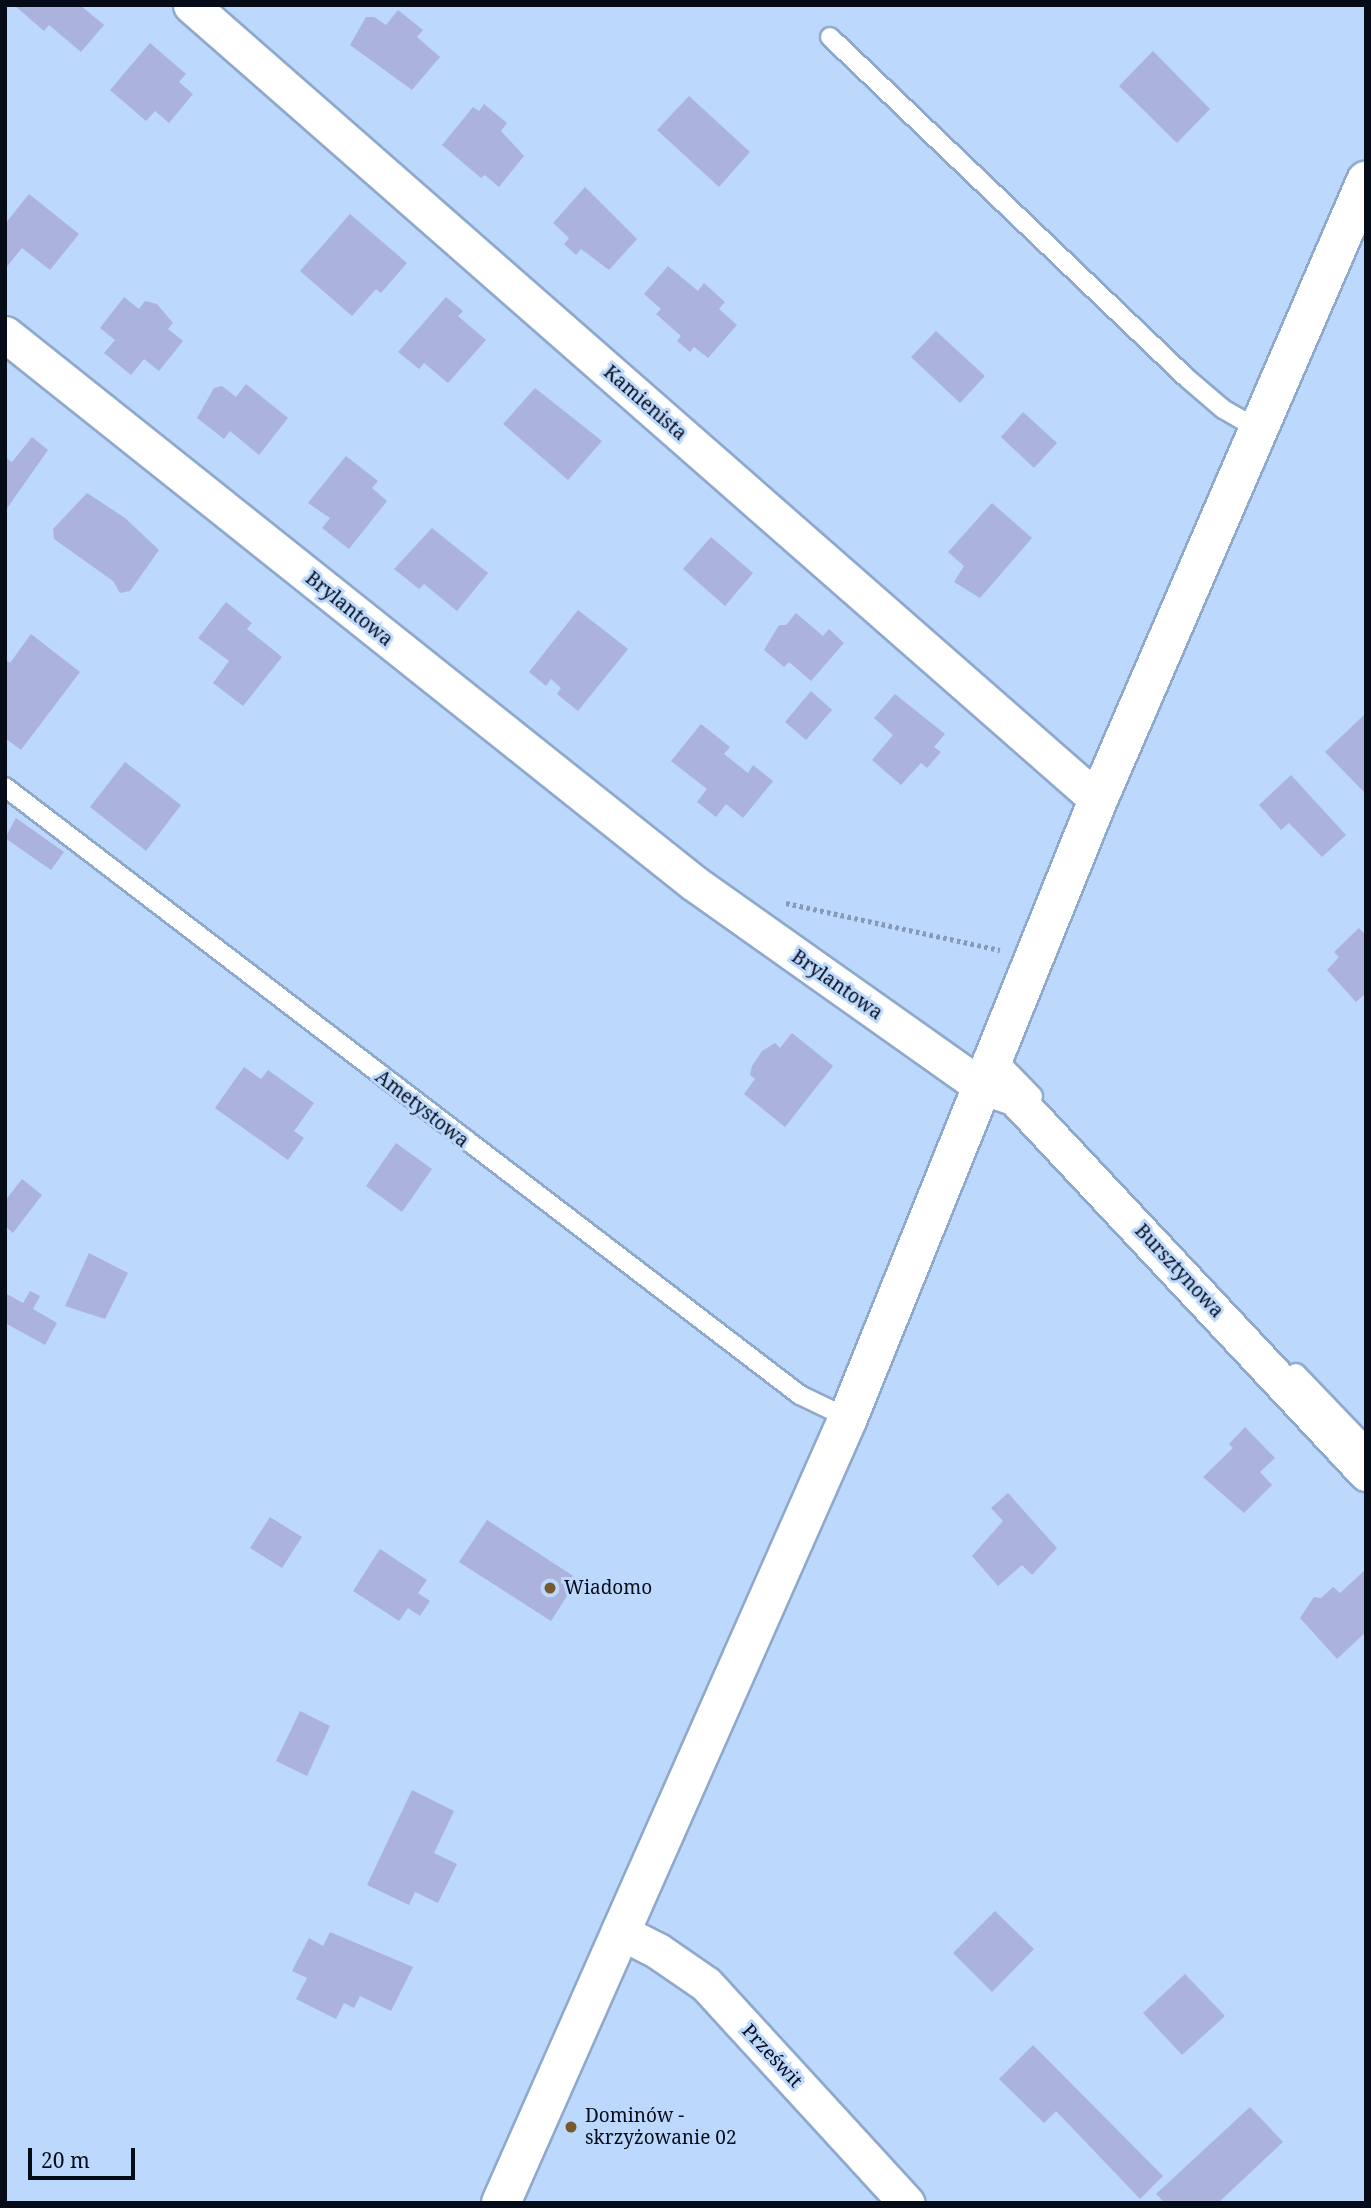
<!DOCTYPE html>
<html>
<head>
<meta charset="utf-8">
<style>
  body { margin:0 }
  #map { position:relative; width:1371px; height:2208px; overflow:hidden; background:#bcd8fc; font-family:"Noto Serif",serif }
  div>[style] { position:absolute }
  .building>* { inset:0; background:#abb3dc }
  .path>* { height:4.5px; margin-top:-2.25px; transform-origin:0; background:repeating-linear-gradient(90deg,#859ab7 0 3.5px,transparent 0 7px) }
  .roads { filter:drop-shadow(2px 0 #8fa9cc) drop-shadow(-2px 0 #8fa9cc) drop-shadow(0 2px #8fa9cc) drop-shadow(0 -2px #8fa9cc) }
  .lane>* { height:18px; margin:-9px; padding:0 9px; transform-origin:9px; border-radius:9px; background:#fff }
  .street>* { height:35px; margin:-17.5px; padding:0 17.5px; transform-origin:17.5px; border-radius:17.5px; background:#fff }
  .secondary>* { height:38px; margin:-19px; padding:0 19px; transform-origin:19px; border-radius:19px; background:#fff }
  .dots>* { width:19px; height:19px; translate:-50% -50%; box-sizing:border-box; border:4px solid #bcd8fc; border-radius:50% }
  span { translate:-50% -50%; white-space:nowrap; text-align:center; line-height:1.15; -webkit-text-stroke:6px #bcd8fc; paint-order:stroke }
  .street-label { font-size:19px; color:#050c18 }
  .poi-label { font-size:19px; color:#050c18 }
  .left { translate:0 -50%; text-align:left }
  .frame { position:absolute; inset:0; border:7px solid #050c18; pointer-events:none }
  .scale { position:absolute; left:28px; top:2148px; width:107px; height:32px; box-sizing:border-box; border:4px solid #050c18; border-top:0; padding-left:9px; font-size:21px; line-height:24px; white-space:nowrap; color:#050c18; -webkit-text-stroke:5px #bcd8fc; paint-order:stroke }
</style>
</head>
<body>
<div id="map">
  <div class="building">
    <i style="clip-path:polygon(14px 5px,80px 5px,104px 25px,81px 52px,49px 25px,44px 31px)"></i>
    <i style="clip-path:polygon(398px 10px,423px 30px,417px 37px,440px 57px,412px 90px,350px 45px,366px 17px,374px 17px,386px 25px)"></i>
    <i style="clip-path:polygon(150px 43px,186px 74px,179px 82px,193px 94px,169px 123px,155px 111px,146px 121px,110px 90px)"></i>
    <i style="clip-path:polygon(1153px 51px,1210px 109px,1177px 143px,1119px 86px)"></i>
    <i style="clip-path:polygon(689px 96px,750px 152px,719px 187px,657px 130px)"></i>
    <i style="clip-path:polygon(484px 104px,507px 123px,501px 131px,524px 156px,499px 187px,485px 175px,481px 178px,442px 145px,473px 107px,479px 111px)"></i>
    <i style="clip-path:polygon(585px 187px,637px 239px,609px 270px,581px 249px,576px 255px,564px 244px,569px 238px,553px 223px)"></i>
    <i style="clip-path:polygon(29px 194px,79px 234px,50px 270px,22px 248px,5px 269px,5px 224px)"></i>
    <i style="clip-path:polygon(350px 214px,407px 263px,381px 293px,376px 289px,352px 316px,300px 271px)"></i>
    <i style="clip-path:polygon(668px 266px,698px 291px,704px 283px,725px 302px,719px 309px,737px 325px,708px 358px,694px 347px,690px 352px,677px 341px,681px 336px,656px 314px,661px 309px,644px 294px)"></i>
    <i style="clip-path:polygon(124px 297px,139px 309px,145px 301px,157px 304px,173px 323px,168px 329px,183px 341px,159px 371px,144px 359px,131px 375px,104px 353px,115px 340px,100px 328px)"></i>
    <i style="clip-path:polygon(446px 297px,463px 311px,458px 316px,486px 340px,448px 383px,424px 363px,419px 369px,398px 352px)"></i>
    <i style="clip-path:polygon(936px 331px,985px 376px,960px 403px,911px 357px)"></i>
    <i style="clip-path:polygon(246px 384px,288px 418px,259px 455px,230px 431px,224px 439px,197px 418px,214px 388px,222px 386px,236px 397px)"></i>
    <i style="clip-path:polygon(535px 388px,602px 441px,568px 480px,503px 424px)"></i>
    <i style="clip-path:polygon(1023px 412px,1057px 443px,1034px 468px,1001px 437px)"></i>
    <i style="clip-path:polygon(32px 437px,48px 450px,5px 511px,5px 457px,12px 462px)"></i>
    <i style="clip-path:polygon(346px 456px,378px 481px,372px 488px,387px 501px,349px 549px,322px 528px,330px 518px,308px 503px)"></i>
    <i style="clip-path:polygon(87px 493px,125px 518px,159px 550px,130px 591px,120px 593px,113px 581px,54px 539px,53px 529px)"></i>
    <i style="clip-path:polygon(992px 503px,1032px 538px,980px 598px,954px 582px,964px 566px,948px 552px)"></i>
    <i style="clip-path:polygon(432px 528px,488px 573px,457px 611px,424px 584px,419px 589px,394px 569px)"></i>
    <i style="clip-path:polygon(711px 537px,753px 573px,725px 606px,683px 569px)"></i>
    <i style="clip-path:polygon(226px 602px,252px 623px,247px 629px,282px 657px,243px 706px,213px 683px,229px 661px,198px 638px)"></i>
    <i style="clip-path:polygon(578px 610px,628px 649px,578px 711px,557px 694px,561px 688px,551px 679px,546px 686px,529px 672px)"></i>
    <i style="clip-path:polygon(796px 613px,823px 636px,829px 629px,844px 643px,811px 681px,789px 662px,784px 667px,764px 650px,779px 625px,786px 625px)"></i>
    <i style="clip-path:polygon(31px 634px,80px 672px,21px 750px,5px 738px,5px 659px,10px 663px)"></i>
    <i style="clip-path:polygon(811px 691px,832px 710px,806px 740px,785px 722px)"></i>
    <i style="clip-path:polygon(895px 694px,945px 734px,934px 747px,941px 752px,927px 768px,921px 763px,901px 785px,872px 760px,893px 735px,874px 718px)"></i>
    <i style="clip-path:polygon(1364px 715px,1366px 717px,1364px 792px,1325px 752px)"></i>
    <i style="clip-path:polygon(701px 724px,730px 747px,724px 754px,748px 773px,753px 765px,773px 781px,743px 818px,726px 804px,716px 817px,697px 802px,707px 789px,671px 761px)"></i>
    <i style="clip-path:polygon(125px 762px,181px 805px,146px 851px,90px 807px)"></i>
    <i style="clip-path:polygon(1291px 775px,1346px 835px,1322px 857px,1289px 823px,1281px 830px,1259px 805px)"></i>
    <i style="clip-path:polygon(16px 818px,64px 852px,51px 870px,5px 838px)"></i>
    <i style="clip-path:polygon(1359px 928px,1366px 935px,1366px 993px,1356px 1002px,1327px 970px,1339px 957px,1334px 952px)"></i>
    <i style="clip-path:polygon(792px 1033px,833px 1066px,785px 1127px,744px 1094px,755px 1079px,750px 1075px,752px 1066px,762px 1051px,775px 1043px,780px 1048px)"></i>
    <i style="clip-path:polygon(244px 1067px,261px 1079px,268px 1070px,314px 1103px,294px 1131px,304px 1138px,288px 1160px,215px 1108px)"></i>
    <i style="clip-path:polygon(396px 1143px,432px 1169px,402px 1212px,366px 1186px)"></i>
    <i style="clip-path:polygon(22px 1179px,42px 1195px,13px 1233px,5px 1226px,5px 1201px)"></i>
    <i style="clip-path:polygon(89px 1253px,128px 1273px,105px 1319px,65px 1306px)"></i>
    <i style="clip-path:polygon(30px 1291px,40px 1296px,33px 1309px,57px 1323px,45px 1345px,5px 1323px,5px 1293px,23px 1303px)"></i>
    <i style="clip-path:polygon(1245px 1427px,1275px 1458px,1260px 1472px,1272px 1485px,1244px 1513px,1203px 1477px,1233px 1448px,1229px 1444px)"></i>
    <i style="clip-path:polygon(1008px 1493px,1057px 1548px,1032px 1575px,1022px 1565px,998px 1586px,972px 1556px,1003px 1521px,991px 1508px)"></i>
    <i style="clip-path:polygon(270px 1517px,302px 1537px,282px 1568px,250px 1548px)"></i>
    <i style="clip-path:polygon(487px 1520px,578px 1579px,551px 1621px,459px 1562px)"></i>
    <i style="clip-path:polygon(380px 1549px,427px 1580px,418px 1593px,430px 1601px,420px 1616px,408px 1608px,399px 1621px,353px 1591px)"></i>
    <i style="clip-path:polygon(1366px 1569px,1366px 1632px,1337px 1659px,1300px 1618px,1314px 1597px,1321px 1598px,1333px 1587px,1340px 1593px)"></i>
    <i style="clip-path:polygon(300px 1711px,330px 1726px,307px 1776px,276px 1761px)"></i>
    <i style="clip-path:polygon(412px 1790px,454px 1811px,434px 1853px,457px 1864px,438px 1903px,415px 1892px,409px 1905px,367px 1885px)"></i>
    <i style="clip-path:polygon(995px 1911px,1034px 1949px,992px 1992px,953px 1953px)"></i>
    <i style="clip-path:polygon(330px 1932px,413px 1967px,391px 2011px,360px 1996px,354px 2008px,344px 2003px,336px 2019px,296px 1999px,307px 1978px,292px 1971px,309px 1938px,323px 1946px)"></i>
    <i style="clip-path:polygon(1185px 1974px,1225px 2016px,1182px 2055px,1143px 2013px)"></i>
    <i style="clip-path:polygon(1033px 2045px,1163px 2176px,1140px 2199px,1056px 2111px,1044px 2123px,999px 2079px)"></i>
    <i style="clip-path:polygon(1250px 2107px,1283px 2142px,1218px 2203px,1165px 2203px,1156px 2194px)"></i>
  </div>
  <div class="path">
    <i style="left:786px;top:903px;width:219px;rotate:12.4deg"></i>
  </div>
  <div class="roads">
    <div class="lane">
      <i style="left:830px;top:37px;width:495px;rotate:43.7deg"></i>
      <i style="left:1188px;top:379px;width:46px;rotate:40.6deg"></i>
      <i style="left:1223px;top:409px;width:40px;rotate:29.7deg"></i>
      <i style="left:5px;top:787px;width:1001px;rotate:37.41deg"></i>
      <i style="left:800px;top:1395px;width:53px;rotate:25.6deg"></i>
      <i style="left:994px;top:1056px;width:56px;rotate:45.7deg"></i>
      <i style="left:1296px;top:1373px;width:101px;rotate:46.2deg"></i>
    </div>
    <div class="street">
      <i style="left:191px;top:5px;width:1206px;rotate:41.24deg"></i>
      <i style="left:5px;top:334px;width:881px;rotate:38.55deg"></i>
      <i style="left:694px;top:883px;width:352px;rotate:35.3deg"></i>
      <i style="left:981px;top:1086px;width:36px;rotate:19deg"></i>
      <i style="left:1015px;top:1098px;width:514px;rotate:46.89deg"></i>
      <i style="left:619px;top:1931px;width:44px;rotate:27.1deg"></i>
      <i style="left:658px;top:1951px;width:58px;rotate:34.5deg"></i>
      <i style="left:706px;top:1984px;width:297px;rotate:47.5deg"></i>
    </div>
    <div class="secondary">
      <i style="left:501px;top:2203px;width:858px;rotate:-66.15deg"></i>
      <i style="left:848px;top:1418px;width:667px;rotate:-67.98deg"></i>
      <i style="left:1098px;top:800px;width:675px;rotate:-66.59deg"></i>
    </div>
  </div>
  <div class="dots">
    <i style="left:550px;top:1588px;background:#76592d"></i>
    <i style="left:571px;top:2127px;background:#76592d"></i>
  </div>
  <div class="street-label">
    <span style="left:645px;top:403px;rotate:41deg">Kamienista</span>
    <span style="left:349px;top:609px;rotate:39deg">Brylantowa</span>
    <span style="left:837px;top:985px;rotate:35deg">Brylantowa</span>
    <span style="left:422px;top:1109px;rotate:38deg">Ametystowa</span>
    <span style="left:1179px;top:1271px;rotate:47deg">Bursztynowa</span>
    <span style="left:772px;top:2056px;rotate:47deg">Prześwit</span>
  </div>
  <div class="poi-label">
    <span class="left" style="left:564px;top:1588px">Wiadomo</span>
    <span class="left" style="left:585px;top:2127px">Dominów -<br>skrzyżowanie 02</span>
  </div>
  <div class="frame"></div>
  <div class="scale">20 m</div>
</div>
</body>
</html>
